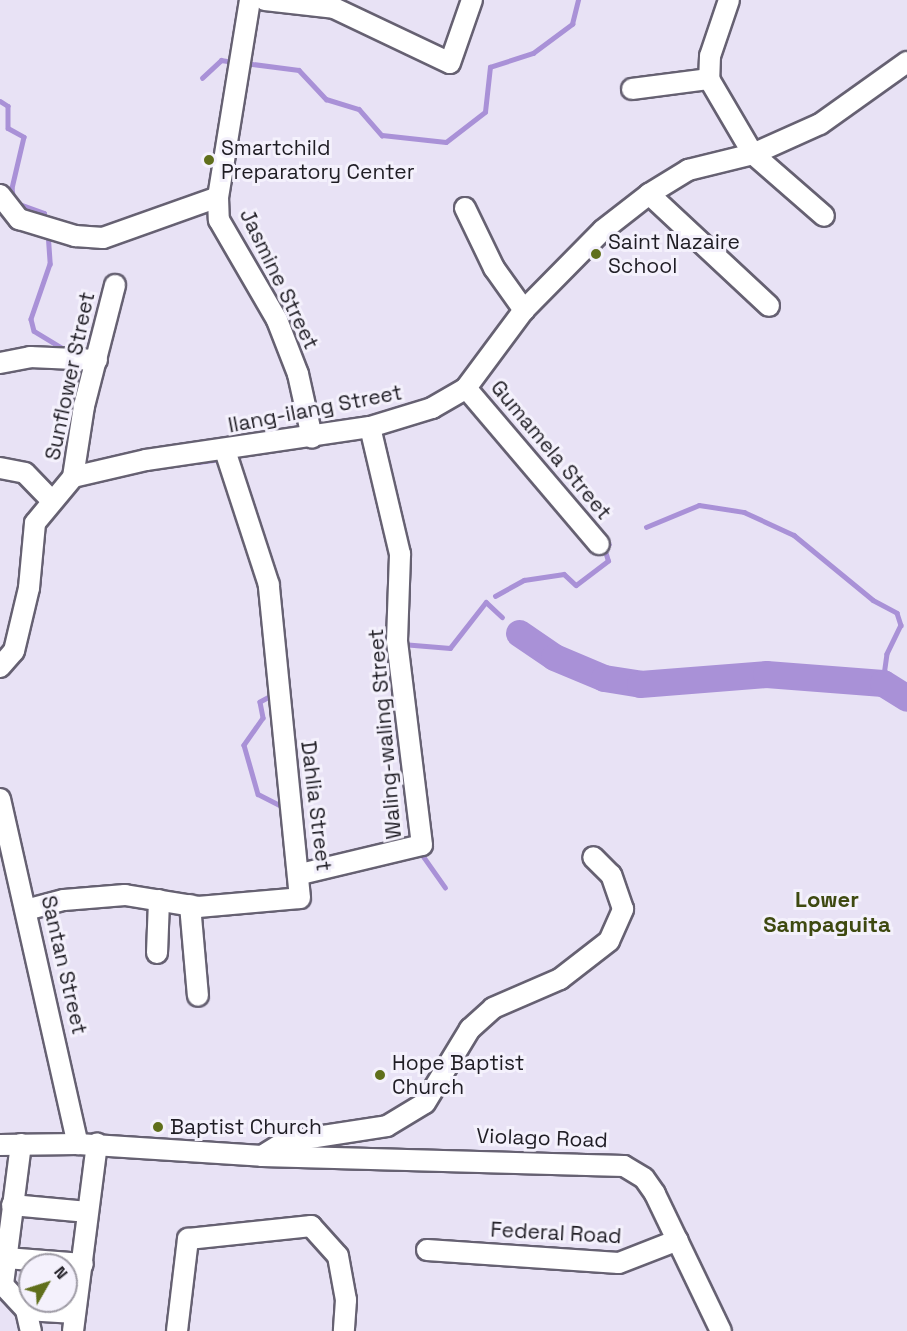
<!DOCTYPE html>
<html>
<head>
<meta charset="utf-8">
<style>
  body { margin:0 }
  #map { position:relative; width:907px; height:1331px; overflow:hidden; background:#e8e2f5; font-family:"Space Grotesk",sans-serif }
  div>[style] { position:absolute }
  .stream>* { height:4.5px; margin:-2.25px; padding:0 2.25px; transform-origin:2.25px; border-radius:2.25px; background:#a991d7 }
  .river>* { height:27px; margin:-13.5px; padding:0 13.5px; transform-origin:13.5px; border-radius:13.5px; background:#a991d7 }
  .roads { filter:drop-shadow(2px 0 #666172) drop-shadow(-2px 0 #666172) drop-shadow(0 2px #666172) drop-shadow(0 -2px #666172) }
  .minor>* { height:20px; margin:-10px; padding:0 10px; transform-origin:10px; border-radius:10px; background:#fff }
  .dots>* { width:16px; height:16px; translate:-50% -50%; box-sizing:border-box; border:3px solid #f4f1fc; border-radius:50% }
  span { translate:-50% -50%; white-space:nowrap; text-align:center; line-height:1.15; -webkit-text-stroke:6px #f4f1fc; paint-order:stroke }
  .poi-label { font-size:21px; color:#1f1d24 }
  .left { translate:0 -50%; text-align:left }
  .street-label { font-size:21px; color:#1f1d24 }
  .neighbourhood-label { font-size:22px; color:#3e4910; font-weight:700 }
  .north { position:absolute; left:18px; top:1253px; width:60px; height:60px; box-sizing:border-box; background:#f4f1fc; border:2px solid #9f9ca6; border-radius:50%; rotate:51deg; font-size:16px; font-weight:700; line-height:24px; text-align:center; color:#1f1d24 }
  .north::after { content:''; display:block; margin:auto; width:21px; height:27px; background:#606f1b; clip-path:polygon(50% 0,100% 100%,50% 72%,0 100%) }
</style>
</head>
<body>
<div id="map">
  <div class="stream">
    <i style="left:245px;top:63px;width:54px;rotate:7.4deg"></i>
    <i style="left:299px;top:70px;width:40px;rotate:47deg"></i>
    <i style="left:326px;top:99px;width:34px;rotate:17deg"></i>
    <i style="left:359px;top:109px;width:35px;rotate:49deg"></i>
    <i style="left:382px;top:135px;width:64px;rotate:6.2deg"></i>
    <i style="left:446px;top:142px;width:49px;rotate:-37.6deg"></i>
    <i style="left:485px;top:112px;width:45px;rotate:-83.7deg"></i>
    <i style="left:490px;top:67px;width:45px;rotate:-18deg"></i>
    <i style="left:533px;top:53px;width:49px;rotate:-36.6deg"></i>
    <i style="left:572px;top:24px;width:25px;rotate:-76deg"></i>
    <i style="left:202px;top:78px;width:26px;rotate:-43deg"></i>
    <i style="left:221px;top:60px;width:13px;rotate:9deg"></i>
    <i style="left:0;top:101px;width:9px;rotate:32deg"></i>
    <i style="left:8px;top:106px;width:22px;rotate:90deg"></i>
    <i style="left:8px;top:128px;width:18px;rotate:29deg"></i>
    <i style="left:24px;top:137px;width:52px;rotate:103.2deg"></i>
    <i style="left:12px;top:188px;width:14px;rotate:82deg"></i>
    <i style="left:14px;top:202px;width:32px;rotate:20deg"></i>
    <i style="left:44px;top:213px;width:8px;rotate:83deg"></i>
    <i style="left:48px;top:232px;width:32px;rotate:86deg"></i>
    <i style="left:50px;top:264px;width:58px;rotate:109.1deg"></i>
    <i style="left:31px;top:319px;width:12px;rotate:76deg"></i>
    <i style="left:34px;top:331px;width:39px;rotate:31deg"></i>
    <i style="left:72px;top:431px;width:24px;rotate:-97deg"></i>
    <i style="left:69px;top:407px;width:27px;rotate:-63deg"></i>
    <i style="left:198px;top:462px;width:25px;rotate:-7deg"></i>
    <i style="left:646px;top:527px;width:57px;rotate:-22.5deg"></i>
    <i style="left:699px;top:505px;width:46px;rotate:8.8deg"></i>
    <i style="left:744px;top:512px;width:55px;rotate:24.7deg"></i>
    <i style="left:794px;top:535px;width:102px;rotate:39.4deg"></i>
    <i style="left:873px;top:600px;width:27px;rotate:28deg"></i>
    <i style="left:897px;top:613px;width:13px;rotate:72deg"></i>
    <i style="left:901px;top:625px;width:32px;rotate:116deg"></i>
    <i style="left:887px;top:654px;width:29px;rotate:98deg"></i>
    <i style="left:495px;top:596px;width:33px;rotate:-29deg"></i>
    <i style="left:524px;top:580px;width:40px;rotate:-8.5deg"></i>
    <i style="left:564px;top:574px;width:16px;rotate:43deg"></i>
    <i style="left:576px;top:585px;width:40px;rotate:-37deg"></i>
    <i style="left:608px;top:561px;width:14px;rotate:-107deg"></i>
    <i style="left:604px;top:548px;width:6px;rotate:-39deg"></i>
    <i style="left:402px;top:644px;width:48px;rotate:4.8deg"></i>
    <i style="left:450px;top:648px;width:58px;rotate:-52deg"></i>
    <i style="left:486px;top:602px;width:22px;rotate:43deg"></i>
    <i style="left:275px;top:694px;width:17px;rotate:152deg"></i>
    <i style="left:260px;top:702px;width:16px;rotate:79deg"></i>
    <i style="left:263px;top:718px;width:33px;rotate:125deg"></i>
    <i style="left:244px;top:745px;width:51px;rotate:74.1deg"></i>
    <i style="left:258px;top:794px;width:27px;rotate:27deg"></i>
    <i style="left:421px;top:853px;width:42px;rotate:54.8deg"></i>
  </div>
  <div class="river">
    <i style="left:519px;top:633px;width:42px;rotate:34.4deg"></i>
    <i style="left:554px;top:657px;width:54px;rotate:22.8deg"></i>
    <i style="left:604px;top:678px;width:36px;rotate:9deg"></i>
    <i style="left:640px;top:684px;width:126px;rotate:-4.5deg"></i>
    <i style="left:766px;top:674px;width:117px;rotate:4.4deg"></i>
    <i style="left:883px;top:683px;width:28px;rotate:32deg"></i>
  </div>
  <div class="roads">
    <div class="minor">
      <i style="left:250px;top:0;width:200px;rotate:99.2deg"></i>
      <i style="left:218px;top:197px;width:23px;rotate:88deg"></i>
      <i style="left:219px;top:220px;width:116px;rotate:59.9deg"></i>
      <i style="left:277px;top:320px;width:58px;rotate:68.7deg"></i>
      <i style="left:298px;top:374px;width:65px;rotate:77.5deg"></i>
      <i style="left:265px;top:0;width:69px;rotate:6.6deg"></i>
      <i style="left:334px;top:8px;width:128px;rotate:25.4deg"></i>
      <i style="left:450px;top:63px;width:67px;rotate:-70.8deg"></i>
      <i style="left:729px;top:0;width:59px;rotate:108.7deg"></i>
      <i style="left:710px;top:56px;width:23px;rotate:92deg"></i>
      <i style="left:709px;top:79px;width:87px;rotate:59.6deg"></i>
      <i style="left:753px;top:154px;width:94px;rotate:41.1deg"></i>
      <i style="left:632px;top:89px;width:78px;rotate:-7.4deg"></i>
      <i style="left:649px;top:194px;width:164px;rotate:43deg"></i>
      <i style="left:0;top:195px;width:31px;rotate:52deg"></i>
      <i style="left:19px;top:219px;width:59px;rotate:16.9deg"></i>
      <i style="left:75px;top:236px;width:28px;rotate:4deg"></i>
      <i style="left:103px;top:238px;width:122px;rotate:-19.6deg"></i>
      <i style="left:465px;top:208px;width:67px;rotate:64.2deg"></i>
      <i style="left:494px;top:268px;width:52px;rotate:54.5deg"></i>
      <i style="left:0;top:363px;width:31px;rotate:-11deg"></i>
      <i style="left:30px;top:357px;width:67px;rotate:2.6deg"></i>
      <i style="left:466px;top:388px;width:205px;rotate:49.6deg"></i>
      <i style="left:0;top:468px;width:25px;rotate:11deg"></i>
      <i style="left:25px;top:473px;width:36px;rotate:46deg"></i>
      <i style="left:73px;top:477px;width:72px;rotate:-81.2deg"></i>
      <i style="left:84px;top:406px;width:125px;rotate:-75.6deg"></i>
      <i style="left:0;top:667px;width:21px;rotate:-49deg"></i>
      <i style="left:14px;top:651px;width:65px;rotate:-76.6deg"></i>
      <i style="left:29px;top:588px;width:65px;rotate:-84.7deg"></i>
      <i style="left:35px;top:523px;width:60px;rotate:-50.4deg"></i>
      <i style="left:73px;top:477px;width:75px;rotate:-13.1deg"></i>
      <i style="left:146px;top:460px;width:226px;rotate:-8.4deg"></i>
      <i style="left:370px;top:427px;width:65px;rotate:-17deg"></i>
      <i style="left:432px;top:408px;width:39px;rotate:-30deg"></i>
      <i style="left:466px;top:388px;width:97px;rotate:-53.4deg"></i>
      <i style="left:524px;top:310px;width:112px;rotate:-45.4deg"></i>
      <i style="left:603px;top:230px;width:58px;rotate:-38deg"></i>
      <i style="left:649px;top:194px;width:46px;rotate:-31.6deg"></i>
      <i style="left:688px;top:170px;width:67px;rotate:-13.8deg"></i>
      <i style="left:753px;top:154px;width:73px;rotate:-24.1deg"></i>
      <i style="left:820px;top:124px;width:107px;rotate:-35.5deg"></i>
      <i style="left:0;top:799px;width:354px;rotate:77.3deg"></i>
      <i style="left:301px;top:874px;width:124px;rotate:-13.5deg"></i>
      <i style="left:422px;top:845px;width:206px;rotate:-97deg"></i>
      <i style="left:397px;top:641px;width:87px;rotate:-88deg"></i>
      <i style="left:400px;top:554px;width:130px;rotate:-103.3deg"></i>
      <i style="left:190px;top:905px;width:91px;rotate:85deg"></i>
      <i style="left:26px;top:910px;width:39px;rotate:-15deg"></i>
      <i style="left:64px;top:900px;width:61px;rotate:-4.7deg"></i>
      <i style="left:125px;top:895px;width:74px;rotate:9.3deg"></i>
      <i style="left:198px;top:907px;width:102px;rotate:-5deg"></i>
      <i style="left:300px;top:898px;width:315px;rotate:-95.7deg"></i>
      <i style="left:269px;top:585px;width:142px;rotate:-108.1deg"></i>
      <i style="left:157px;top:953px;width:53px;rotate:-87.8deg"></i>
      <i style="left:21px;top:1144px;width:142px;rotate:97.3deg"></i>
      <i style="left:3px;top:1285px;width:34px;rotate:47deg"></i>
      <i style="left:26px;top:1310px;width:22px;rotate:77deg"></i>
      <i style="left:0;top:1145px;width:78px;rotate:-0.7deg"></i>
      <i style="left:78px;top:1144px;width:184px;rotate:3.7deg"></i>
      <i style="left:262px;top:1156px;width:362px;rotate:1.6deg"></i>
      <i style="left:624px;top:1166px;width:23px;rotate:31deg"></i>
      <i style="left:644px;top:1178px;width:19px;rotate:55deg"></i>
      <i style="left:655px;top:1194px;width:152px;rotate:64.3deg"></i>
      <i style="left:262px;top:1156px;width:26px;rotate:-32deg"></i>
      <i style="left:284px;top:1142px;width:104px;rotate:-8.8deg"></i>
      <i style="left:387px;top:1126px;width:44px;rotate:-31.2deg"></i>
      <i style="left:425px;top:1103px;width:87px;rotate:-58.7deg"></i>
      <i style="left:470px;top:1029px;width:31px;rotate:-42deg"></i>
      <i style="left:493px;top:1008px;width:73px;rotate:-23.4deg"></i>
      <i style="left:560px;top:979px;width:62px;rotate:-37.8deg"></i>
      <i style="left:609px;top:941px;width:35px;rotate:-66deg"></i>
      <i style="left:623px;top:909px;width:36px;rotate:-109deg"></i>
      <i style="left:611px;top:875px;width:25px;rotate:-135deg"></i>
      <i style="left:12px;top:1205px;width:76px;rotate:5.3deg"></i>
      <i style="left:427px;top:1250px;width:192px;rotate:3.9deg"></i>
      <i style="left:619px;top:1263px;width:63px;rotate:-21.3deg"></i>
      <i style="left:6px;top:1258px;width:77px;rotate:4.5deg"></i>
      <i style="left:26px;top:1310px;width:49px;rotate:3.5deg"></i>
      <i style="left:73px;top:1331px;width:189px;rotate:-82.7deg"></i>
      <i style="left:177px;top:1331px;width:93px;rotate:-83.2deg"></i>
      <i style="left:188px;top:1239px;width:124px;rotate:-6deg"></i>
      <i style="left:311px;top:1226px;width:40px;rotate:48deg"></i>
      <i style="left:338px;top:1256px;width:45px;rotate:79.7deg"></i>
      <i style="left:346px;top:1300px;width:31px;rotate:94deg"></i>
    </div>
  </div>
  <div class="dots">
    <i style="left:209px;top:160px;background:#606f1b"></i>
    <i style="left:596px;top:254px;background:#606f1b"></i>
    <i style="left:380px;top:1075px;background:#606f1b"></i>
    <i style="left:158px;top:1127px;background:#606f1b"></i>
  </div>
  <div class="poi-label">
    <span class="left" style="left:221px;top:160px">Smartchild<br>Preparatory Center</span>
    <span class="left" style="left:608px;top:254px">Saint Nazaire<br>School</span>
    <span class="left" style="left:392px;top:1075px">Hope Baptist<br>Church</span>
    <span class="left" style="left:170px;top:1127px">Baptist Church</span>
  </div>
  <div class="street-label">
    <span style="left:279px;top:279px;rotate:64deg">Jasmine Street</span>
    <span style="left:70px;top:376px;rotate:-78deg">Sunflower Street</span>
    <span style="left:315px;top:409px;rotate:-11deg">Ilang-ilang Street</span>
    <span style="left:551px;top:450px;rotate:50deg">Gumamela Street</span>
    <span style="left:385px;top:734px;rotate:-95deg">Waling-waling Street</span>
    <span style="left:316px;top:806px;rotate:83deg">Dahlia Street</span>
    <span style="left:64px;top:965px;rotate:77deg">Santan Street</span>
    <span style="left:542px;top:1138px;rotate:2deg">Violago Road</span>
    <span style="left:556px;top:1233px;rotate:3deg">Federal Road</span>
  </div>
  <div class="neighbourhood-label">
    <span style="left:827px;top:912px">Lower<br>Sampaguita</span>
  </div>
  <div class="north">N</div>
</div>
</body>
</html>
